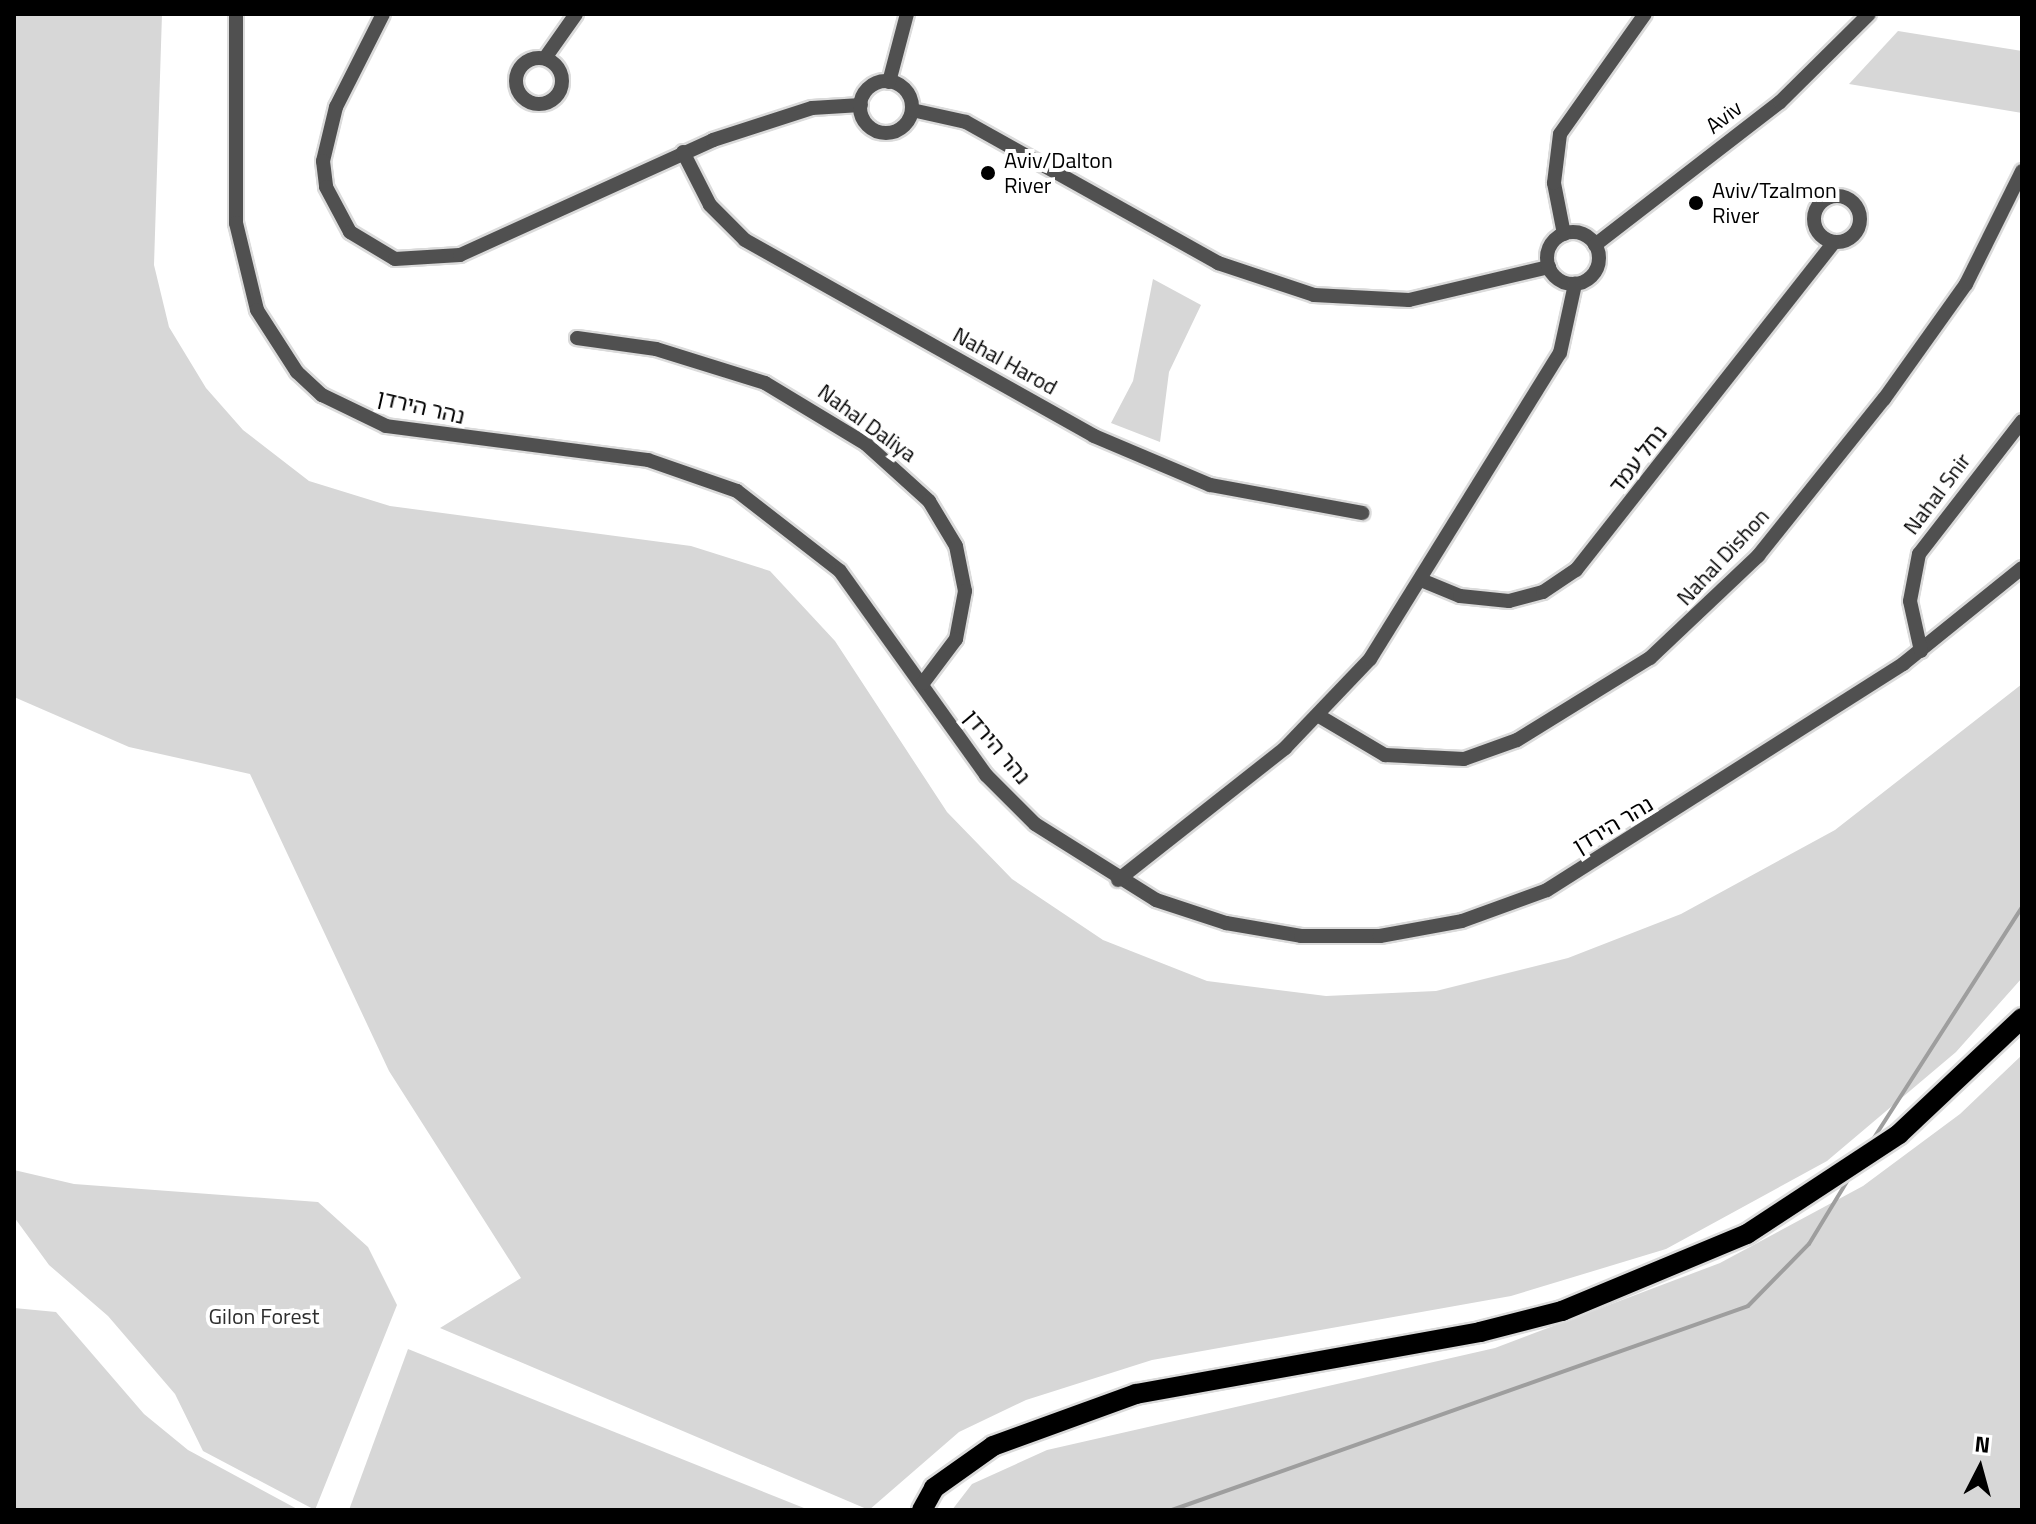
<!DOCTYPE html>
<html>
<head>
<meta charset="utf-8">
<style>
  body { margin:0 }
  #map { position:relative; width:2036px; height:1524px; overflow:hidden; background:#fff; font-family:"Titillium Web","Noto Sans Hebrew",sans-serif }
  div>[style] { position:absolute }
  .green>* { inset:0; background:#d7d7d7 }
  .stream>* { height:4px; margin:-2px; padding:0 2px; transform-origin:2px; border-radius:2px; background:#9e9e9e }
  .roads { filter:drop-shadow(2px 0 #dbdbdb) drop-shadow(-2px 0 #dbdbdb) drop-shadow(0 2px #dbdbdb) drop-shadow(0 -2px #dbdbdb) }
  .street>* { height:14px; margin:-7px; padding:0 7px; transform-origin:7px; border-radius:7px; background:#505050 }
  .street>.ring { margin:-7px; padding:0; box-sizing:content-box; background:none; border:14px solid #505050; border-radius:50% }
  .primary>* { height:20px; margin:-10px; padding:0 10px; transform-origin:10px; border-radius:10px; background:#000 }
  .dots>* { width:22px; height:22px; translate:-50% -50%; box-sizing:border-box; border:4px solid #fff; border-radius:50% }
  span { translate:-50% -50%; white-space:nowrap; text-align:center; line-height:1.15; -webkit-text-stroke:8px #fff; paint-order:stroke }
  .street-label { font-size:22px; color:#000 }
  .poi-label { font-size:22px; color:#000 }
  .left { translate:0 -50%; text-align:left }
  .park-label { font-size:22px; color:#2e2e2e }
  .frame { position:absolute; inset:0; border:16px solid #000; pointer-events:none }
  .north { position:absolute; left:1940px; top:1428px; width:80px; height:80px; -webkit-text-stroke:6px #fff; paint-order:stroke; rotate:6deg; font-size:22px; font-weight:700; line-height:32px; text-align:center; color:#000 }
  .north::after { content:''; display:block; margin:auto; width:28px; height:36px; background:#000; clip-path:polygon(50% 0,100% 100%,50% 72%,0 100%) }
</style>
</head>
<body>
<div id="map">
  <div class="green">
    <i style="clip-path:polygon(14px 14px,162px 14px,154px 265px,169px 327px,206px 388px,243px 430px,309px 481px,390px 506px,691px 546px,770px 571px,835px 641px,947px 812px,1012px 879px,1103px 940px,1207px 981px,1326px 996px,1436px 991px,1568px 958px,1681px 914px,1835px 830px,2022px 684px,2022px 978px,1956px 1052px,1827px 1161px,1666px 1249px,1511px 1296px,1152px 1360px,1026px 1400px,959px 1432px,869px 1510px,440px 1328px,521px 1278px,389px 1071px,250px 774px,129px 747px,14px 697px)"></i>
    <i style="clip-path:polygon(1898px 31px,2022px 51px,2022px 113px,1849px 84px)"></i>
    <i style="clip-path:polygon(1153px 279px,1201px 305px,1169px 372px,1160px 442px,1111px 423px,1133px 381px)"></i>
    <i style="clip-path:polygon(2022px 1055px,2022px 1510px,952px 1510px,972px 1484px,1047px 1450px,1495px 1348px,1720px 1263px,1863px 1186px,1960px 1114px)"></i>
    <i style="clip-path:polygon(14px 1170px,74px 1184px,318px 1202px,368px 1247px,397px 1305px,315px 1510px,203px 1451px,175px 1394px,108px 1316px,49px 1265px,14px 1217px)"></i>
    <i style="clip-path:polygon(14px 1308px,56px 1312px,144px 1414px,188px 1450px,299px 1510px,14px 1510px)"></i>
    <i style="clip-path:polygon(408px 1349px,809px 1510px,349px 1510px)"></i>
  </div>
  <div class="stream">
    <i style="left:1870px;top:1144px;width:282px;rotate:-57.3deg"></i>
    <i style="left:1172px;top:1510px;width:611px;rotate:-19.5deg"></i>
    <i style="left:1748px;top:1306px;width:87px;rotate:-45.5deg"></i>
    <i style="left:1809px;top:1244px;width:81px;rotate:-58.7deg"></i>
  </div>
  <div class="roads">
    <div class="street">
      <i style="left:236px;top:14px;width:209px;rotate:90deg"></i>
      <i style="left:236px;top:223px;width:89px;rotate:76.4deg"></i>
      <i style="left:257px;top:310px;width:74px;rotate:57.2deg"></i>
      <i style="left:297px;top:372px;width:34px;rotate:43deg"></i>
      <i style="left:322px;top:395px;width:71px;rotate:25.8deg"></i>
      <i style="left:386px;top:426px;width:264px;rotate:7.4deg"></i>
      <i style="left:648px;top:460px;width:94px;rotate:19.2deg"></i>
      <i style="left:737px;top:491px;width:130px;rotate:37.8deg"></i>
      <i style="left:840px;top:571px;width:251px;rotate:54.4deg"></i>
      <i style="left:986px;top:775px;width:69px;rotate:45deg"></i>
      <i style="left:1035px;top:824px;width:143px;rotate:32.1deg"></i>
      <i style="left:1156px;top:900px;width:74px;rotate:18.2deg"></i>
      <i style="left:1226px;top:923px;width:76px;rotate:9.8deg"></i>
      <i style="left:1301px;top:936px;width:79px"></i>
      <i style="left:1380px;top:936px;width:83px;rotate:-10.4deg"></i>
      <i style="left:1462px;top:921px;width:90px;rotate:-20deg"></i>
      <i style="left:1547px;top:890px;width:422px;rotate:-32.4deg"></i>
      <i style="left:1903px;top:664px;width:153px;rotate:-38.9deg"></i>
      <i style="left:383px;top:14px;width:104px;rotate:116.8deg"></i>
      <i style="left:336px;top:107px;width:56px;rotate:103.5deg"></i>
      <i style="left:323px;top:161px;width:26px;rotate:83deg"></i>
      <i style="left:326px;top:187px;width:51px;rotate:61.9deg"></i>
      <i style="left:350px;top:232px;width:52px;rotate:31deg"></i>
      <i style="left:395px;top:259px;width:65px;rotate:-3.5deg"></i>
      <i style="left:460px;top:255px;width:278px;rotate:-24.4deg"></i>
      <i style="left:713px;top:140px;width:104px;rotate:-17.9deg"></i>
      <i style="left:812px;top:108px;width:49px;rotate:-3.5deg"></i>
      <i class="ring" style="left:516px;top:58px;width:32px;height:32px"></i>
      <i style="left:545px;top:58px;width:54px;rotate:-54.8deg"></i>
      <i class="ring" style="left:860px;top:81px;width:38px;height:38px"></i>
      <i style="left:889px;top:82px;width:70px;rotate:-75.2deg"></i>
      <i style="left:912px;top:110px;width:55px;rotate:12.5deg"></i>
      <i style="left:966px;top:122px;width:289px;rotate:29.2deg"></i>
      <i style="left:1218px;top:263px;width:101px;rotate:18.4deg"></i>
      <i style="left:1314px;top:295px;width:95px;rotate:3deg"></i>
      <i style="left:1409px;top:300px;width:144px;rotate:-13.3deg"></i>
      <i style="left:683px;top:152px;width:59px;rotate:63deg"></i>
      <i style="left:710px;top:205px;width:49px;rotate:45deg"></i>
      <i style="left:745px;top:240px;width:400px;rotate:29.3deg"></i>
      <i style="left:1094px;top:436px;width:126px;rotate:22.9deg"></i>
      <i style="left:1210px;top:485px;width:155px;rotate:10.4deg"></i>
      <i class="ring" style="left:1814px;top:196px;width:32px;height:32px"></i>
      <i class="ring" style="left:1547px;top:232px;width:38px;height:38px"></i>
      <i style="left:1564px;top:234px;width:52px;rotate:-101.1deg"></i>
      <i style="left:1554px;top:183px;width:49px;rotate:-83deg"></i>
      <i style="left:1560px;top:134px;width:147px;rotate:-54.7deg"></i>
      <i style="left:1595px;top:245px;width:234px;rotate:-37.7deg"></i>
      <i style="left:1780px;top:102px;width:125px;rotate:-44.7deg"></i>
      <i style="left:577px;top:338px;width:80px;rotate:7.9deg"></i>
      <i style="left:656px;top:349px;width:114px;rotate:17.3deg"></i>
      <i style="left:765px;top:383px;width:118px;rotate:31.1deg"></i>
      <i style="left:866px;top:444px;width:85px;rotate:42.1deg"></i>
      <i style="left:929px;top:501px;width:52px;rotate:59deg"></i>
      <i style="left:956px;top:546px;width:46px;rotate:78.7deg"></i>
      <i style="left:965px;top:591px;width:49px;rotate:100.6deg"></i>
      <i style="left:956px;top:639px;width:55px;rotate:126.9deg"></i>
      <i style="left:1421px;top:580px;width:42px;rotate:22.3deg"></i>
      <i style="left:1460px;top:596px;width:49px;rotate:5.8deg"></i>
      <i style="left:1509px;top:601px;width:35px;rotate:-15deg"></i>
      <i style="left:1543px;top:592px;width:40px;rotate:-34deg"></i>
      <i style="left:1576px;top:570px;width:417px;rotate:-51.8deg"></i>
      <i style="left:1921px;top:651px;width:51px;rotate:-102.4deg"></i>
      <i style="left:1910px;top:601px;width:48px;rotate:-79.2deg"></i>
      <i style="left:1919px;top:554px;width:168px;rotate:-52.2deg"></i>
      <i style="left:1319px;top:716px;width:77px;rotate:30.6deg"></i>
      <i style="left:1385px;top:755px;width:79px;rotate:2.9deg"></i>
      <i style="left:1464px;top:759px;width:56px;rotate:-19.7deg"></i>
      <i style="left:1517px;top:740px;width:156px;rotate:-31.7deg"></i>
      <i style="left:1650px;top:658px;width:149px;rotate:-43.4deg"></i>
      <i style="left:1758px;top:556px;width:201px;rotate:-51.3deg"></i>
      <i style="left:1884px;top:399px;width:141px;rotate:-54.5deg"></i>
      <i style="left:1966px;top:284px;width:126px;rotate:-63.6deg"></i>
      <i style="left:1118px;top:880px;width:213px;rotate:-38.3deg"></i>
      <i style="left:1285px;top:748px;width:123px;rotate:-46.3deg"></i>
      <i style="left:1370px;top:659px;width:360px;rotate:-58.2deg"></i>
      <i style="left:1560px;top:353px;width:71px;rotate:-77.7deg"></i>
    </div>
    <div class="primary">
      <i style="left:922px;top:1510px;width:25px;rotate:-61deg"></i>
      <i style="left:934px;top:1488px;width:72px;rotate:-35.4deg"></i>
      <i style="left:993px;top:1446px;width:152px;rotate:-20deg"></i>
      <i style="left:1136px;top:1394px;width:350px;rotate:-10.2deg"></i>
      <i style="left:1480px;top:1332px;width:85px;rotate:-14.4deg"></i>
      <i style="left:1562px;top:1311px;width:200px;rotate:-22.6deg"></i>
      <i style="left:1747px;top:1234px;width:182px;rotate:-33.3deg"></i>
      <i style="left:1899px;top:1134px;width:169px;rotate:-43.3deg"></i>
    </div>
  </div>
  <div class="dots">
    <i style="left:988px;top:173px;background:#000"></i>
    <i style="left:1696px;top:203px;background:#000"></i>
  </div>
  <div class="street-label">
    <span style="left:1724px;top:117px;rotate:-38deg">Aviv</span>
    <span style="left:1005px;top:361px;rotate:29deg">Nahal Harod</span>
    <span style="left:421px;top:407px;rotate:13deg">נהר הירדן</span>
    <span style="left:867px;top:423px;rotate:36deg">Nahal Daliya</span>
    <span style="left:1638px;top:459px;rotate:-52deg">נחל עמד</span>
    <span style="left:1937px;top:494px;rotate:-53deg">Nahal Snir</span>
    <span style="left:1723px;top:557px;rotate:-47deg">Nahal Dishon</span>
    <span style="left:997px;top:747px;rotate:50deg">נהר הירדן</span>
    <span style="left:1613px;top:825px;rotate:-31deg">נהר הירדן</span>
  </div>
  <div class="poi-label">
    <span class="left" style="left:1004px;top:173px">Aviv/Dalton<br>River</span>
    <span class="left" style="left:1712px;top:203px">Aviv/Tzalmon<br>River</span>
  </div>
  <div class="park-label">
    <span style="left:264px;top:1317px">Gilon Forest</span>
  </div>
  <div class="frame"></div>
  <div class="north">N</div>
</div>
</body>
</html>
